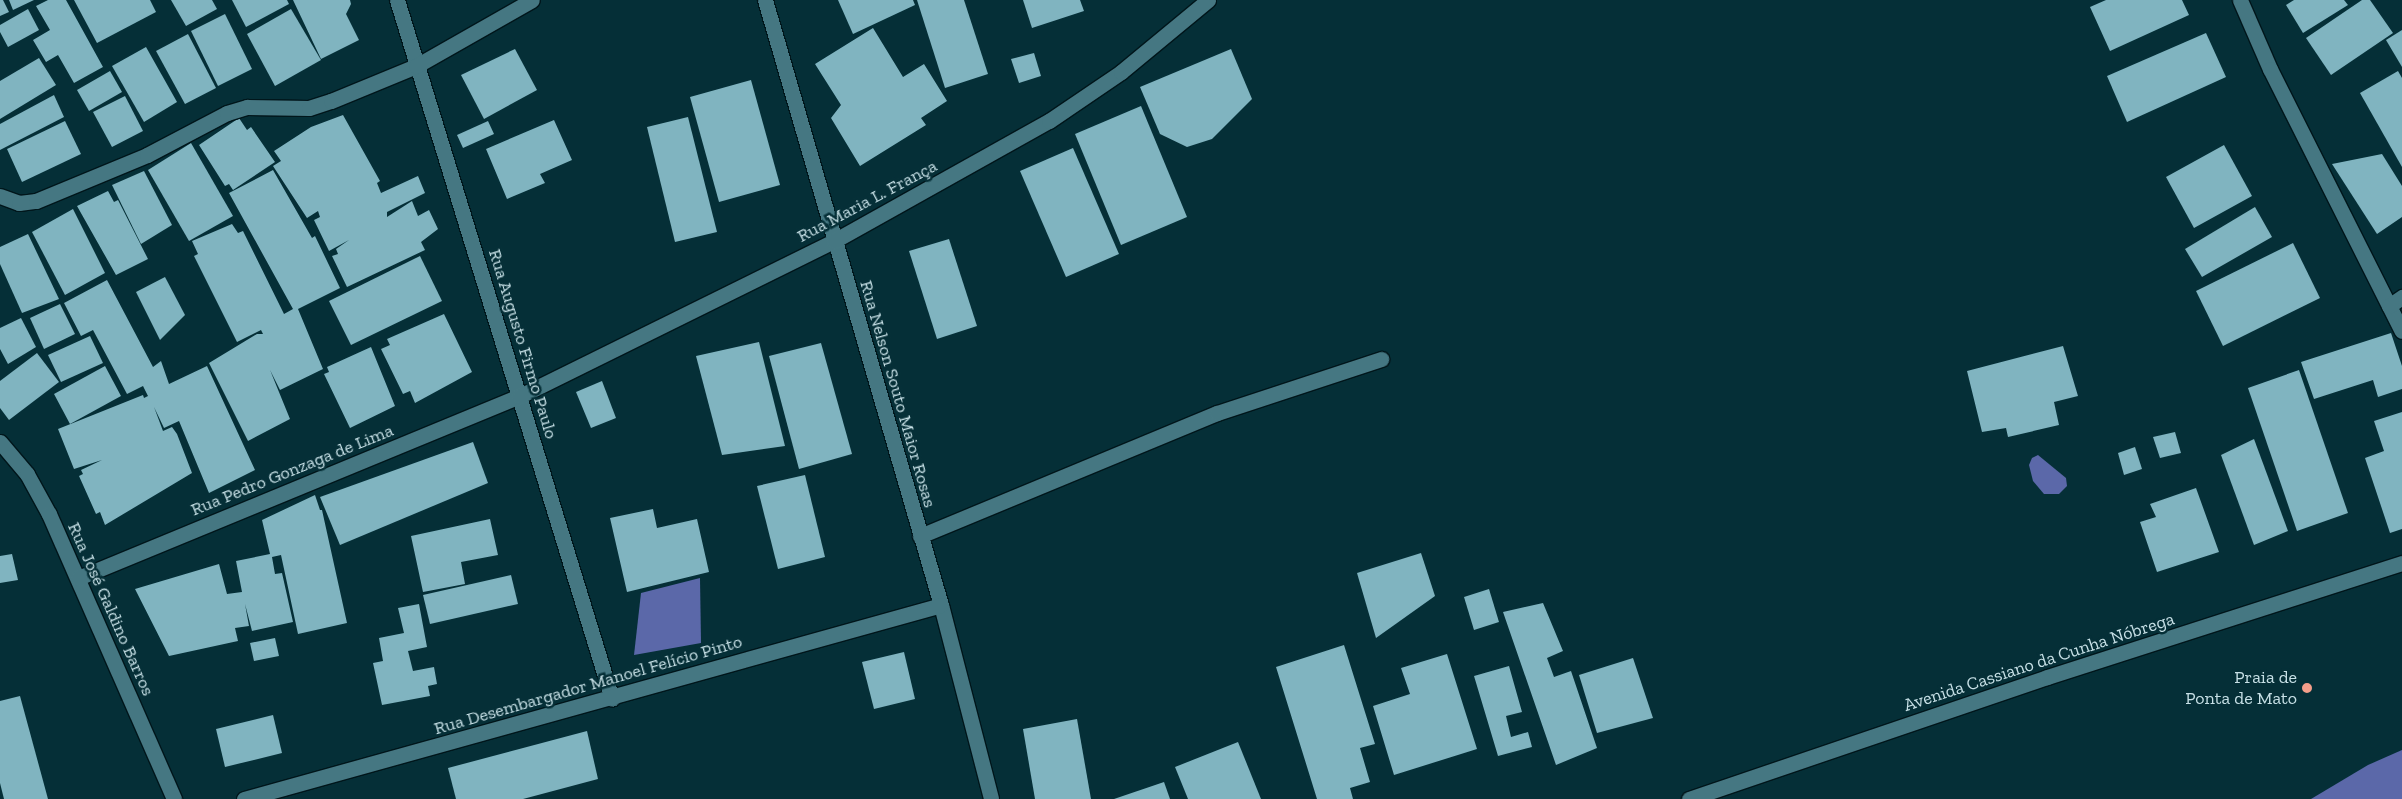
<!DOCTYPE html>
<html>
<head>
<meta charset="utf-8">
<style>
  body { margin:0 }
  #map { position:relative; width:2402px; height:799px; overflow:hidden; background:#052f37; font-family:"Zilla Slab",serif }
  div>[style] { position:absolute }
  .water>* { inset:0; background:#5b68a9 }
  .building>* { inset:0; background:#80b4c0 }
  .roads { filter:drop-shadow(1px 0 #00161b) drop-shadow(-1px 0 #00161b) drop-shadow(0 1px #00161b) drop-shadow(0 -1px #00161b) }
  .service>* { height:15px; margin:-7.5px; padding:0 7.5px; transform-origin:7.5px; border-radius:7.5px; background:#457782 }
  .minor>* { height:15px; margin:-7.5px; padding:0 7.5px; transform-origin:7.5px; border-radius:7.5px; background:#457782 }
  .dots>* { width:14px; height:14px; translate:-50% -50%; box-sizing:border-box; border:2px solid #052f37; border-radius:50% }
  span { translate:-50% -50%; white-space:nowrap; text-align:center; line-height:1.15; -webkit-text-stroke:5px #052f37; paint-order:stroke }
  .street-label { font-size:18px; color:#c7e0e6 }
  .poi-label { font-size:18px; color:#c7e0e6 }
  .right { translate:-100% -50%; text-align:right }
</style>
</head>
<body>
<div id="map">
  <div class="water">
    <i style="clip-path:polygon(2038px 455px,2066px 478px,2067px 486px,2059px 494px,2044px 494px,2033px 481px,2029px 465px,2032px 458px)"></i>
    <i style="clip-path:polygon(700px 578px,701px 643px,634px 655px,641px 593px)"></i>
    <i style="clip-path:polygon(2402px 750px,2402px 799px,2311px 799px,2368px 765px)"></i>
  </div>
  <div class="building">
    <i style="clip-path:polygon(0 0,3px 0,9px 12px,0 16px)"></i>
    <i style="clip-path:polygon(9px 0,34px 0,13px 10px)"></i>
    <i style="clip-path:polygon(48px 0,66px 0,103px 67px,74px 83px,58px 55px,46px 62px,33px 40px,50px 30px,36px 6px)"></i>
    <i style="clip-path:polygon(74px 0,150px 0,156px 12px,97px 43px)"></i>
    <i style="clip-path:polygon(171px 0,212px 0,217px 9px,186px 26px)"></i>
    <i style="clip-path:polygon(232px 0,287px 0,289px 4px,246px 27px)"></i>
    <i style="clip-path:polygon(293px 0,350px 0,351px 4px,346px 14px,359px 40px,321px 59px)"></i>
    <i style="clip-path:polygon(838px 0,913px 0,915px 5px,853px 34px)"></i>
    <i style="clip-path:polygon(917px 0,964px 0,988px 74px,945px 88px)"></i>
    <i style="clip-path:polygon(1023px 0,1080px 0,1084px 11px,1032px 28px)"></i>
    <i style="clip-path:polygon(2106px 0,2182px 0,2189px 15px,2110px 51px,2090px 7px)"></i>
    <i style="clip-path:polygon(2294px 0,2344px 0,2348px 5px,2303px 33px,2286px 5px)"></i>
    <i style="clip-path:polygon(2362px 0,2370px 0,2393px 33px,2331px 75px,2306px 38px)"></i>
    <i style="clip-path:polygon(28px 9px,39px 30px,8px 47px,0 32px,0 25px)"></i>
    <i style="clip-path:polygon(291px 9px,321px 60px,275px 86px,247px 34px)"></i>
    <i style="clip-path:polygon(225px 14px,252px 69px,218px 86px,191px 31px)"></i>
    <i style="clip-path:polygon(873px 28px,903px 77px,924px 64px,947px 101px,921px 118px,926px 125px,860px 166px,831px 118px,841px 105px,815px 64px)"></i>
    <i style="clip-path:polygon(2402px 30px,2402px 67px,2386px 40px)"></i>
    <i style="clip-path:polygon(2206px 33px,2226px 77px,2127px 122px,2107px 76px)"></i>
    <i style="clip-path:polygon(188px 34px,216px 88px,185px 104px,156px 51px)"></i>
    <i style="clip-path:polygon(146px 47px,177px 102px,144px 122px,112px 66px)"></i>
    <i style="clip-path:polygon(515px 49px,537px 90px,484px 119px,461px 75px)"></i>
    <i style="clip-path:polygon(1231px 49px,1252px 99px,1212px 139px,1187px 147px,1160px 134px,1140px 87px)"></i>
    <i style="clip-path:polygon(1034px 53px,1041px 76px,1019px 83px,1011px 59px)"></i>
    <i style="clip-path:polygon(39px 58px,56px 85px,0 119px,0 81px)"></i>
    <i style="clip-path:polygon(110px 71px,122px 92px,89px 111px,77px 90px)"></i>
    <i style="clip-path:polygon(2398px 71px,2402px 78px,2402px 167px,2360px 93px)"></i>
    <i style="clip-path:polygon(751px 80px,780px 185px,719px 202px,690px 97px)"></i>
    <i style="clip-path:polygon(54px 95px,64px 117px,0 150px,0 124px)"></i>
    <i style="clip-path:polygon(125px 96px,143px 131px,112px 147px,93px 112px)"></i>
    <i style="clip-path:polygon(1141px 106px,1187px 217px,1121px 245px,1075px 134px)"></i>
    <i style="clip-path:polygon(343px 115px,380px 181px,377px 183px,381px 193px,418px 176px,425px 193px,387px 212px,387px 217px,412px 201px,418px 216px,429px 210px,438px 229px,421px 242px,425px 250px,347px 287px,332px 256px,338px 254px,336px 249px,349px 240px,329px 251px,314px 220px,320px 217px,318px 211px,307px 218px,273px 166px,281px 161px,274px 151px,311px 127px)"></i>
    <i style="clip-path:polygon(688px 117px,717px 232px,675px 242px,647px 127px)"></i>
    <i style="clip-path:polygon(239px 118px,247px 130px,251px 127px,275px 162px,233px 190px,229px 184px,225px 186px,199px 145px)"></i>
    <i style="clip-path:polygon(554px 120px,572px 160px,540px 174px,545px 183px,507px 199px,486px 149px)"></i>
    <i style="clip-path:polygon(65px 121px,81px 154px,22px 182px,7px 149px)"></i>
    <i style="clip-path:polygon(488px 121px,494px 134px,463px 148px,457px 135px)"></i>
    <i style="clip-path:polygon(191px 143px,233px 216px,189px 241px,148px 170px)"></i>
    <i style="clip-path:polygon(2224px 145px,2252px 196px,2194px 228px,2166px 177px)"></i>
    <i style="clip-path:polygon(1073px 148px,1119px 254px,1066px 277px,1020px 171px)"></i>
    <i style="clip-path:polygon(2382px 154px,2402px 186px,2402px 217px,2377px 234px,2332px 164px)"></i>
    <i style="clip-path:polygon(273px 170px,312px 238px,315px 236px,340px 288px,298px 309px,323px 369px,280px 390px,270px 370px,290px 419px,248px 441px,209px 363px,257px 334px,263px 334px,261px 330px,237px 342px,194px 256px,198px 254px,192px 241px,232px 224px,238px 233px,243px 231px,284px 314px,293px 309px,229px 193px)"></i>
    <i style="clip-path:polygon(144px 171px,172px 225px,141px 244px,112px 185px)"></i>
    <i style="clip-path:polygon(108px 191px,114px 202px,118px 200px,148px 259px,116px 275px,77px 206px)"></i>
    <i style="clip-path:polygon(2255px 207px,2272px 237px,2202px 277px,2185px 249px)"></i>
    <i style="clip-path:polygon(73px 209px,105px 273px,65px 295px,32px 232px)"></i>
    <i style="clip-path:polygon(28px 234px,59px 299px,22px 313px,0 264px,0 247px)"></i>
    <i style="clip-path:polygon(949px 239px,977px 326px,937px 339px,909px 251px)"></i>
    <i style="clip-path:polygon(2293px 243px,2320px 298px,2223px 346px,2196px 291px)"></i>
    <i style="clip-path:polygon(420px 256px,442px 301px,351px 345px,329px 301px)"></i>
    <i style="clip-path:polygon(165px 277px,185px 315px,160px 340px,136px 292px)"></i>
    <i style="clip-path:polygon(107px 280px,153px 367px,161px 361px,169px 384px,207px 366px,255px 470px,209px 493px,179px 421px,164px 428px,154px 407px,163px 431px,172px 427px,177px 434px,192px 473px,105px 525px,100px 512px,96px 514px,79px 476px,83px 474px,81px 470px,102px 460px,74px 469px,58px 429px,143px 395px,144px 398px,148px 396px,143px 386px,127px 394px,93px 330px,81px 336px,64px 303px)"></i>
    <i style="clip-path:polygon(60px 304px,75px 334px,44px 349px,30px 318px)"></i>
    <i style="clip-path:polygon(444px 314px,472px 372px,415px 403px,410px 391px,403px 394px,381px 349px,390px 345px,387px 339px)"></i>
    <i style="clip-path:polygon(21px 318px,36px 347px,8px 364px,0 349px,0 328px)"></i>
    <i style="clip-path:polygon(2391px 333px,2402px 366px,2402px 389px,2378px 397px,2373px 380px,2314px 399px,2301px 362px)"></i>
    <i style="clip-path:polygon(90px 336px,103px 363px,61px 382px,48px 355px)"></i>
    <i style="clip-path:polygon(759px 342px,785px 446px,722px 455px,696px 356px)"></i>
    <i style="clip-path:polygon(821px 343px,852px 454px,799px 469px,769px 356px)"></i>
    <i style="clip-path:polygon(2063px 346px,2078px 396px,2054px 402px,2059px 425px,2008px 437px,2006px 428px,1982px 432px,1967px 371px)"></i>
    <i style="clip-path:polygon(371px 347px,395px 406px,350px 428px,324px 374px,329px 372px,327px 367px)"></i>
    <i style="clip-path:polygon(37px 353px,59px 382px,9px 420px,0 408px,0 381px)"></i>
    <i style="clip-path:polygon(105px 366px,121px 396px,70px 424px,54px 394px)"></i>
    <i style="clip-path:polygon(2299px 370px,2348px 513px,2297px 531px,2248px 388px)"></i>
    <i style="clip-path:polygon(602px 381px,616px 418px,591px 428px,576px 392px)"></i>
    <i style="clip-path:polygon(2402px 412px,2402px 529px,2390px 533px,2365px 458px,2384px 451px,2374px 421px)"></i>
    <i style="clip-path:polygon(2175px 432px,2181px 453px,2160px 458px,2153px 437px)"></i>
    <i style="clip-path:polygon(2254px 439px,2288px 531px,2254px 545px,2221px 455px)"></i>
    <i style="clip-path:polygon(473px 442px,488px 483px,340px 545px,320px 497px)"></i>
    <i style="clip-path:polygon(2135px 447px,2142px 469px,2124px 475px,2118px 453px)"></i>
    <i style="clip-path:polygon(805px 475px,825px 557px,778px 569px,757px 486px)"></i>
    <i style="clip-path:polygon(2196px 488px,2219px 552px,2157px 572px,2140px 522px,2156px 517px,2150px 504px)"></i>
    <i style="clip-path:polygon(315px 495px,320px 510px,322px 510px,347px 623px,298px 634px,281px 555px,272px 557px,275px 574px,282px 573px,293px 622px,252px 631px,245px 604px,249px 626px,235px 628px,238px 641px,169px 656px,135px 589px,219px 564px,227px 594px,242px 592px,236px 561px,270px 554px,262px 520px)"></i>
    <i style="clip-path:polygon(653px 509px,657px 528px,697px 519px,709px 572px,627px 592px,610px 518px)"></i>
    <i style="clip-path:polygon(490px 519px,498px 555px,461px 562px,465px 584px,423px 592px,411px 536px)"></i>
    <i style="clip-path:polygon(1421px 553px,1435px 596px,1376px 638px,1357px 573px)"></i>
    <i style="clip-path:polygon(12px 554px,18px 580px,0 583px,0 556px)"></i>
    <i style="clip-path:polygon(511px 575px,518px 604px,430px 624px,423px 595px)"></i>
    <i style="clip-path:polygon(1489px 589px,1499px 622px,1474px 630px,1464px 597px)"></i>
    <i style="clip-path:polygon(1543px 603px,1563px 651px,1547px 658px,1554px 677px,1571px 671px,1597px 748px,1556px 765px,1503px 612px)"></i>
    <i style="clip-path:polygon(419px 604px,427px 647px,408px 651px,413px 671px,434px 667px,437px 684px,428px 686px,430px 696px,382px 705px,373px 663px,383px 661px,379px 638px,404px 633px,398px 608px)"></i>
    <i style="clip-path:polygon(275px 638px,279px 656px,254px 661px,250px 643px)"></i>
    <i style="clip-path:polygon(1344px 645px,1375px 744px,1360px 748px,1370px 782px,1350px 788px,1353px 799px,1317px 799px,1276px 667px)"></i>
    <i style="clip-path:polygon(904px 652px,915px 699px,874px 709px,862px 662px)"></i>
    <i style="clip-path:polygon(1447px 654px,1477px 749px,1394px 775px,1373px 706px,1410px 694px,1401px 668px)"></i>
    <i style="clip-path:polygon(1633px 658px,1653px 718px,1597px 733px,1579px 675px)"></i>
    <i style="clip-path:polygon(1509px 666px,1522px 712px,1506px 716px,1511px 737px,1528px 732px,1532px 747px,1498px 756px,1474px 676px)"></i>
    <i style="clip-path:polygon(20px 696px,48px 799px,4px 799px,0 783px,0 701px)"></i>
    <i style="clip-path:polygon(273px 715px,282px 753px,225px 767px,216px 729px)"></i>
    <i style="clip-path:polygon(1077px 719px,1091px 799px,1035px 799px,1023px 729px)"></i>
    <i style="clip-path:polygon(587px 731px,598px 779px,523px 799px,456px 799px,448px 768px)"></i>
    <i style="clip-path:polygon(1238px 742px,1261px 799px,1188px 799px,1175px 767px)"></i>
    <i style="clip-path:polygon(1164px 782px,1170px 799px,1114px 799px)"></i>
  </div>
  <div class="roads">
    <div class="service">
      <i style="left:920px;top:536px;width:321px;rotate:-22.5deg"></i>
      <i style="left:1217px;top:413px;width:173px;rotate:-18.2deg"></i>
    </div>
    <div class="minor">
      <i style="left:397px;top:0;width:731px;rotate:72.9deg"></i>
      <i style="left:765px;top:0;width:630px;rotate:73.78deg"></i>
      <i style="left:941px;top:605px;width:200px;rotate:75.5deg"></i>
      <i style="left:2240px;top:0;width:75px;rotate:66.5deg"></i>
      <i style="left:2270px;top:69px;width:293px;rotate:63.3deg"></i>
      <i style="left:0;top:196px;width:20px;rotate:20deg"></i>
      <i style="left:19px;top:203px;width:17px;rotate:-7deg"></i>
      <i style="left:36px;top:201px;width:120px;rotate:-22.5deg"></i>
      <i style="left:147px;top:155px;width:90px;rotate:-27.7deg"></i>
      <i style="left:227px;top:113px;width:21px;rotate:-17deg"></i>
      <i style="left:247px;top:107px;width:62px;rotate:0.9deg"></i>
      <i style="left:309px;top:108px;width:23px;rotate:-18deg"></i>
      <i style="left:331px;top:101px;width:92px;rotate:-22.4deg"></i>
      <i style="left:416px;top:66px;width:133px;rotate:-29.6deg"></i>
      <i style="left:2389px;top:306px;width:16px;rotate:-35deg"></i>
      <i style="left:0;top:442px;width:42px;rotate:49.8deg"></i>
      <i style="left:27px;top:474px;width:46px;rotate:61.2deg"></i>
      <i style="left:49px;top:514px;width:311px;rotate:66.3deg"></i>
      <i style="left:78px;top:578px;width:478px;rotate:-22.4deg"></i>
      <i style="left:520px;top:396px;width:350px;rotate:-26.3deg"></i>
      <i style="left:834px;top:241px;width:246px;rotate:-29.2deg"></i>
      <i style="left:1049px;top:121px;width:87px;rotate:-34.2deg"></i>
      <i style="left:1121px;top:72px;width:113px;rotate:-39.6deg"></i>
      <i style="left:244px;top:799px;width:723px;rotate:-15.55deg"></i>
      <i style="left:1689px;top:799px;width:378px;rotate:-18.8deg"></i>
      <i style="left:2047px;top:677px;width:373px;rotate:-17.8deg"></i>
    </div>
  </div>
  <div class="dots">
    <i style="left:2307px;top:688px;background:#f49e8a"></i>
  </div>
  <div class="street-label">
    <span style="left:867px;top:201px;rotate:-28deg">Rua Maria L. França</span>
    <span style="left:523px;top:344px;rotate:73deg">Rua Augusto Firmo Paulo</span>
    <span style="left:898px;top:394px;rotate:74deg">Rua Nelson Souto Maior Rosas</span>
    <span style="left:292px;top:470px;rotate:-22deg">Rua Pedro Gonzaga de Lima</span>
    <span style="left:111px;top:609px;rotate:66deg">Rua José Galdino Barros</span>
    <span style="left:2039px;top:662px;rotate:-18deg">Avenida Cassiano da Cunha Nóbrega</span>
    <span style="left:588px;top:685px;rotate:-16deg">Rua Desembargador Manoel Felício Pinto</span>
  </div>
  <div class="poi-label">
    <span class="right" style="left:2297px;top:688px">Praia de<br>Ponta de Mato</span>
  </div>
</div>
</body>
</html>
